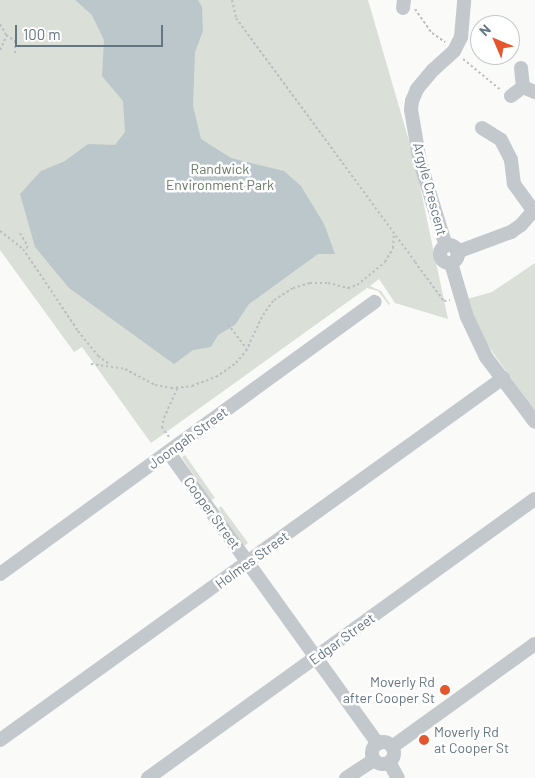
<!DOCTYPE html>
<html>
<head>
<meta charset="utf-8">
<style>
  body { margin:0 }
  #map { position:relative; width:535px; height:778px; overflow:hidden; background:#fafaf8; font-family:Barlow,sans-serif }
  div>[style] { position:absolute }
  .green>* { inset:0; background:#dadfd7 }
  .water>* { inset:0; background:#bbc7cb }
  .path>* { height:2px; margin-top:-1px; transform-origin:0; background:repeating-linear-gradient(90deg,#bbbfc2 0 2.5px,transparent 0 5px) }
  .minor>* { height:14px; margin:-7px; padding:0 7px; transform-origin:7px; border-radius:7px; background:#c3c8cc }
  .minor>.ring { margin:-7px; padding:0; box-sizing:content-box; background:none; border:14px solid #c3c8cc; border-radius:50% }
  .dots>* { width:14px; height:14px; translate:-50% -50%; box-sizing:border-box; border:2px solid #fff; border-radius:50% }
  span { translate:-50% -50%; white-space:nowrap; text-align:center; line-height:1.15; -webkit-text-stroke:5px #fff; paint-order:stroke }
  .park-label { font-size:14px; color:#687a64 }
  .street-label { font-size:14px; color:#657683 }
  .poi-label { font-size:14px; color:#657683 }
  .right { translate:-100% -50%; text-align:right }
  .left { translate:0 -50%; text-align:left }
  .north { position:absolute; left:470px; top:15px; width:50px; height:50px; box-sizing:border-box; background:#fff; border:1px solid #c1c8cd; border-radius:50%; rotate:315deg; font-size:14px; font-weight:700; line-height:20px; text-align:center; color:#657683 }
  .north::after { content:''; display:block; margin:auto; width:18px; height:22px; background:#e4572e; clip-path:polygon(50% 0,100% 100%,50% 72%,0 100%) }
  .scale { position:absolute; left:15px; top:25px; width:148px; height:22px; box-sizing:border-box; border:2px solid #657683; border-top:0; padding-left:6px; font-size:15px; line-height:18px; white-space:nowrap; color:#657683; -webkit-text-stroke:4px #fff; paint-order:stroke }
</style>
</head>
<body>
<div id="map">
  <div class="green">
    <i style="clip-path:polygon(0 0,368px 0,414px 158px,448px 319px,395px 303px,379px 279px,370px 286px,381px 291px,390px 304px,389px 305px,378px 291px,367px 288px,151px 443px,82px 347px,74px 352px,0 250px)"></i>
    <i style="clip-path:polygon(535px 263px,535px 412px,484px 340px,471px 312px,467px 299px,492px 292px)"></i>
    <i style="clip-path:polygon(185px 455px,215px 498px,211px 500px,183px 459px,182px 457px)"></i>
    <i style="clip-path:polygon(221px 506px,248px 543px,244px 546px,221px 513px,219px 508px)"></i>
  </div>
  <div class="water">
    <i style="clip-path:polygon(75px 0,198px 0,202px 7px,203px 31px,195px 52px,193px 106px,201px 139px,231px 158px,284px 171px,301px 186px,324px 224px,335px 254px,318px 254px,249px 304px,235px 325px,218px 335px,211px 347px,193px 350px,174px 364px,69px 288px,35px 247px,20px 194px,41px 171px,65px 161px,88px 144px,115px 145px,125px 132px,123px 101px,102px 76px,104px 40px,92px 15px)"></i>
  </div>
  <div class="path">
    <i style="left:232px;top:0;width:18px;rotate:77deg"></i>
    <i style="left:236px;top:18px;width:303px;rotate:53.7deg"></i>
    <i style="left:415px;top:262px;width:49px;rotate:53.4deg"></i>
    <i style="left:444px;top:301px;width:6px;rotate:-9deg"></i>
    <i style="left:415px;top:9px;width:29px;rotate:55deg"></i>
    <i style="left:432px;top:33px;width:16px;rotate:35deg"></i>
    <i style="left:0;top:24px;width:13px;rotate:61deg"></i>
    <i style="left:6px;top:35px;width:11px;rotate:34deg"></i>
    <i style="left:15px;top:41px;width:12px;rotate:90deg"></i>
    <i style="left:0;top:50px;width:17px;rotate:-65deg"></i>
    <i style="left:463px;top:59px;width:50px;rotate:39.4deg"></i>
    <i style="left:0;top:231px;width:29px;rotate:38deg"></i>
    <i style="left:23px;top:249px;width:99px;rotate:56.1deg"></i>
    <i style="left:78px;top:331px;width:32px;rotate:51deg"></i>
    <i style="left:98px;top:356px;width:14px;rotate:36deg"></i>
    <i style="left:20px;top:233px;width:16px;rotate:60deg"></i>
    <i style="left:28px;top:247px;width:5px;rotate:158deg"></i>
    <i style="left:228px;top:324px;width:30px;rotate:53deg"></i>
    <i style="left:91px;top:364px;width:34px;rotate:8deg"></i>
    <i style="left:125px;top:369px;width:34px;rotate:28deg"></i>
    <i style="left:155px;top:385px;width:16px;rotate:11deg"></i>
    <i style="left:171px;top:388px;width:21px;rotate:-5deg"></i>
    <i style="left:192px;top:386px;width:26px;rotate:-21deg"></i>
    <i style="left:216px;top:377px;width:24px;rotate:-35deg"></i>
    <i style="left:236px;top:363px;width:16px;rotate:-50deg"></i>
    <i style="left:246px;top:351px;width:40px;rotate:-65deg"></i>
    <i style="left:263px;top:315px;width:19px;rotate:-54deg"></i>
    <i style="left:274px;top:300px;width:22px;rotate:-32deg"></i>
    <i style="left:293px;top:288px;width:18px;rotate:-16deg"></i>
    <i style="left:310px;top:283px;width:18px"></i>
    <i style="left:328px;top:283px;width:21px;rotate:14deg"></i>
    <i style="left:348px;top:288px;width:9px;rotate:-18deg"></i>
    <i style="left:357px;top:285px;width:36px;rotate:-39deg"></i>
    <i style="left:385px;top:262px;width:16px;rotate:-60deg"></i>
    <i style="left:393px;top:248px;width:15px;rotate:-86deg"></i>
    <i style="left:169px;top:437px;width:11px;rotate:-128deg"></i>
    <i style="left:162px;top:428px;width:10px;rotate:-79deg"></i>
    <i style="left:164px;top:418px;width:34px;rotate:-66deg"></i>
  </div>
  <div class="minor">
    <i style="left:403px;top:8px;width:8px;rotate:-83deg"></i>
    <i style="left:521px;top:68px;width:19px;rotate:84deg"></i>
    <i style="left:523px;top:87px;width:13px;rotate:23deg"></i>
    <i style="left:511px;top:96px;width:15px;rotate:-37deg"></i>
    <i style="left:482px;top:128px;width:22px;rotate:32deg"></i>
    <i style="left:501px;top:140px;width:22px;rotate:63deg"></i>
    <i style="left:511px;top:160px;width:24px;rotate:83deg"></i>
    <i style="left:514px;top:184px;width:32px;rotate:54deg"></i>
    <i class="ring" style="left:440px;top:245px;width:4px;height:4px"></i>
    <i style="left:446px;top:246px;width:88px;rotate:-107.2deg"></i>
    <i style="left:420px;top:162px;width:53px;rotate:-99.8deg"></i>
    <i style="left:411px;top:110px;width:9px;rotate:-84deg"></i>
    <i style="left:412px;top:101px;width:13px;rotate:-67deg"></i>
    <i style="left:417px;top:89px;width:25px;rotate:-50deg"></i>
    <i style="left:433px;top:70px;width:28px;rotate:-42deg"></i>
    <i style="left:454px;top:51px;width:16px;rotate:-63deg"></i>
    <i style="left:461px;top:37px;width:37px;rotate:-85deg"></i>
    <i style="left:457px;top:252px;width:58px;rotate:-20.3deg"></i>
    <i style="left:511px;top:232px;width:12px;rotate:-35deg"></i>
    <i style="left:521px;top:225px;width:21px;rotate:-49deg"></i>
    <i style="left:451px;top:263px;width:56px;rotate:73.5deg"></i>
    <i style="left:467px;top:317px;width:44px;rotate:64.6deg"></i>
    <i style="left:486px;top:357px;width:81px;rotate:53deg"></i>
    <i style="left:169px;top:453px;width:358px;rotate:54.3deg"></i>
    <i style="left:0;top:574px;width:463px;rotate:-36deg"></i>
    <i style="left:0;top:740px;width:620px;rotate:-35.74deg"></i>
    <i class="ring" style="left:372px;top:742px;width:8px;height:8px"></i>
    <i style="left:392px;top:747px;width:176px;rotate:-35.8deg"></i>
    <i style="left:389px;top:762px;width:18px;rotate:61deg"></i>
    <i style="left:148px;top:778px;width:477px;rotate:-35.8deg"></i>
    <i style="left:346px;top:778px;width:33px;rotate:-33deg"></i>
  </div>
  <div class="dots">
    <i style="left:445px;top:690px;background:#e4572e"></i>
    <i style="left:424px;top:740px;background:#e4572e"></i>
  </div>
  <div class="park-label">
    <span style="left:220px;top:177px">Randwick<br>Environment Park</span>
  </div>
  <div class="street-label">
    <span style="left:430px;top:189px;rotate:75deg">Argyle Crescent</span>
    <span style="left:188px;top:438px;rotate:-36deg">Joongah Street</span>
    <span style="left:212px;top:513px;rotate:54deg">Cooper Street</span>
    <span style="left:252px;top:560px;rotate:-36deg">Holmes Street</span>
    <span style="left:342px;top:639px;rotate:-36deg">Edgar Street</span>
  </div>
  <div class="poi-label">
    <span class="right" style="left:435px;top:690px">Moverly Rd<br>after Cooper St</span>
    <span class="left" style="left:434px;top:740px">Moverly Rd<br>at Cooper St</span>
  </div>
  <div class="north">N</div>
  <div class="scale">100 m</div>
</div>
</body>
</html>
